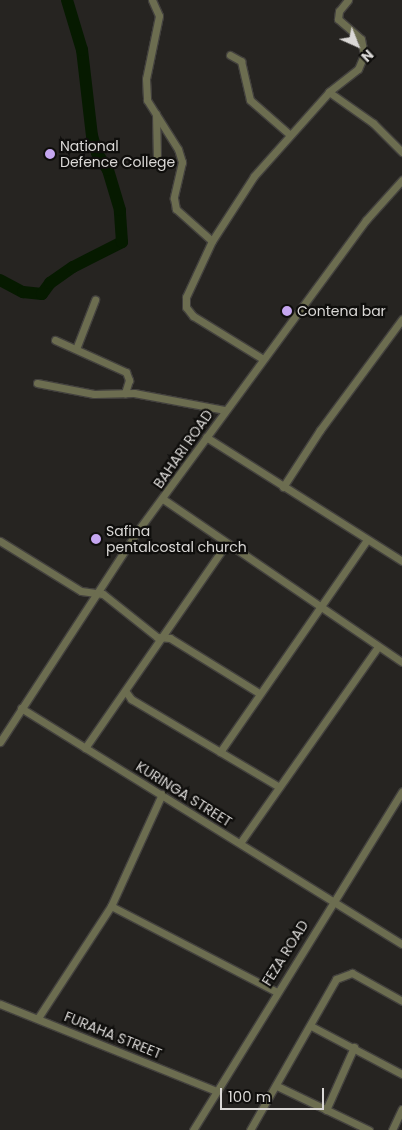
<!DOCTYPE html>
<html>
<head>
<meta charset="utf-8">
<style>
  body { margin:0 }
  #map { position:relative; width:402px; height:1130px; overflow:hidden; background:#262421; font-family:Poppins,sans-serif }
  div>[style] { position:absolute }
  .river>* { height:12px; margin:-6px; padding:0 6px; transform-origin:6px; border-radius:6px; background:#061a00 }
  .roads { filter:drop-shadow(1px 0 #43413e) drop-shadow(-1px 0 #43413e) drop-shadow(0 1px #43413e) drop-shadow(0 -1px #43413e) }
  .street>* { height:7px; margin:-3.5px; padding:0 3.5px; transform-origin:3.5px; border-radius:3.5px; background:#6c6d50 }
  .dots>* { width:14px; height:14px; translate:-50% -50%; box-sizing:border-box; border:2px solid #0f0e0c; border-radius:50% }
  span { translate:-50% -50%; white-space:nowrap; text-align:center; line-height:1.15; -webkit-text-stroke:4.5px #0f0e0c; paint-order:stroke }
  .poi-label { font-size:14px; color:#dad8d6 }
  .left { translate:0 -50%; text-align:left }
  .street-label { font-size:14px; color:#dad8d6 }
  .north { position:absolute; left:332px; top:20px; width:50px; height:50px; -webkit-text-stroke:4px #0f0e0c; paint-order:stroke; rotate:136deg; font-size:14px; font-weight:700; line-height:20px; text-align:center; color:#dad8d6 }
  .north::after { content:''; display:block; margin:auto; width:18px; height:22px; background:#dad8d6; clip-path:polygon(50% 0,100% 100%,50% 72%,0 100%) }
  .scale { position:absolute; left:220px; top:1088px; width:104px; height:22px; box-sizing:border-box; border:2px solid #dad8d6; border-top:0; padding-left:6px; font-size:15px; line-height:18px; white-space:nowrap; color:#dad8d6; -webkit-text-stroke:4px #0f0e0c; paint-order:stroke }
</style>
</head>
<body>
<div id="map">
  <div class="river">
    <i style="left:0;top:280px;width:26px;rotate:28deg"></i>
    <i style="left:23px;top:292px;width:19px;rotate:6deg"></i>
    <i style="left:42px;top:294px;width:14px;rotate:-54deg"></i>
    <i style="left:50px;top:283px;width:28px;rotate:-35deg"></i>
    <i style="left:73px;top:267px;width:55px;rotate:-27deg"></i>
    <i style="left:122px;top:242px;width:32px;rotate:-94deg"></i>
    <i style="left:120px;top:210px;width:42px;rotate:-106.7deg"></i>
    <i style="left:108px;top:170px;width:20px;rotate:-123deg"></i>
    <i style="left:97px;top:153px;width:18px;rotate:-106deg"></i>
    <i style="left:92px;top:136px;width:87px;rotate:-96.6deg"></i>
    <i style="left:82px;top:50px;width:52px;rotate:-106.7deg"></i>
  </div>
  <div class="roads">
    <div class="street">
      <i style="left:152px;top:0;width:17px;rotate:66deg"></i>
      <i style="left:159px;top:16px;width:64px;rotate:101.7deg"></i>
      <i style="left:146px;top:79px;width:21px;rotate:87deg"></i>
      <i style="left:147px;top:100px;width:58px;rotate:57.7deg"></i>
      <i style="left:178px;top:149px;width:14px;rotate:73deg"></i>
      <i style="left:182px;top:162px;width:37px;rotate:103deg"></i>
      <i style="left:174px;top:198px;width:11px;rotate:80deg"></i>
      <i style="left:176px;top:209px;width:48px;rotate:41.6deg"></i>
      <i style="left:348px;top:0;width:14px;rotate:129deg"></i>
      <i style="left:339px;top:11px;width:8px;rotate:97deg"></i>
      <i style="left:338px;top:19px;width:30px;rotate:41deg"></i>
      <i style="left:361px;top:39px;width:16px;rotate:79deg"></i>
      <i style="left:364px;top:55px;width:15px;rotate:113deg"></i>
      <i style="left:358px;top:69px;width:37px;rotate:142deg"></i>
      <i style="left:329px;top:92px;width:54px;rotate:35.2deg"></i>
      <i style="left:373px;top:123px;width:41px;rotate:45deg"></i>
      <i style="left:230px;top:55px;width:13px;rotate:29deg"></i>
      <i style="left:241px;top:61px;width:40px;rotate:77deg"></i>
      <i style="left:250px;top:100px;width:52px;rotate:41.1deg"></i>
      <i style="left:156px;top:114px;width:44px;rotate:88.7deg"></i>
      <i style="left:55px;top:340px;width:78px;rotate:24.3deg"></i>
      <i style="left:126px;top:372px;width:9px;rotate:69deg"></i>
      <i style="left:129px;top:380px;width:14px;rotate:107deg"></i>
      <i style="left:76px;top:349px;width:53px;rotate:-68.8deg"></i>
      <i style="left:263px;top:359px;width:82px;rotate:-148.4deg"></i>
      <i style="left:193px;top:316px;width:11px;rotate:-128deg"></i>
      <i style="left:186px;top:307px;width:10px;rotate:-90deg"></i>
      <i style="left:186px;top:297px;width:62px;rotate:-65.1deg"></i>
      <i style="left:212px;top:241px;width:77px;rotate:-57.1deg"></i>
      <i style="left:254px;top:176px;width:113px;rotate:-48.2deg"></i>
      <i style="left:37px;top:383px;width:58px;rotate:10.9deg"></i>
      <i style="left:94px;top:394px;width:40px;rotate:-1.4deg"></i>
      <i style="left:134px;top:393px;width:93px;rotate:10.6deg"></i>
      <i style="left:206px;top:437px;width:232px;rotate:32.3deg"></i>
      <i style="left:283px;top:487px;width:68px;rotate:-57deg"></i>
      <i style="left:320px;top:430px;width:138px;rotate:-53.5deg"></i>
      <i style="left:163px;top:499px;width:289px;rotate:34.3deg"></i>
      <i style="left:0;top:541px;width:95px;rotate:31.7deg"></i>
      <i style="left:81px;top:591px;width:22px;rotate:8deg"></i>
      <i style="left:103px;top:594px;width:69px;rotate:38.5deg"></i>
      <i style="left:157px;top:637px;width:13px;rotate:4deg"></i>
      <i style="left:170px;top:638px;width:105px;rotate:31.7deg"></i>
      <i style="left:126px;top:692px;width:9px;rotate:54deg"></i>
      <i style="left:131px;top:699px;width:172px;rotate:30.7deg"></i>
      <i style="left:21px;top:708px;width:448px;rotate:31.8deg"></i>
      <i style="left:0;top:742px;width:254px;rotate:-56.9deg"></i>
      <i style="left:139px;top:529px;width:383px;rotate:-53.7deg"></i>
      <i style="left:366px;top:220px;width:54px;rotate:-48deg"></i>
      <i style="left:85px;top:748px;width:249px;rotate:-55.3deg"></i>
      <i style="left:220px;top:752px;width:258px;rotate:-55.3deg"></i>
      <i style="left:240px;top:843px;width:240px;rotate:-54.9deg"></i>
      <i style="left:111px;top:906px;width:185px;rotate:27.4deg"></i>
      <i style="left:0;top:1004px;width:233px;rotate:21.9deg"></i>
      <i style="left:38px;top:1018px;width:134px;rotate:-56.9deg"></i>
      <i style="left:111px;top:906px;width:123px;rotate:-65.5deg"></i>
      <i style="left:311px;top:1026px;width:103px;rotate:27.8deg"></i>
      <i style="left:277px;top:1086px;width:102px;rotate:25.6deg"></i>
      <i style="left:326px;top:1110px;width:69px;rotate:-66deg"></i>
      <i style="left:193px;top:1130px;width:398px;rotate:-58.3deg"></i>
      <i style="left:250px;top:1130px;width:174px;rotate:-60.3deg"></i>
      <i style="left:336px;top:979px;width:17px;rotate:-21deg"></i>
      <i style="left:352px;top:973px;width:57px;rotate:29.2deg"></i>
      <i style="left:392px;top:1130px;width:23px;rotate:-65deg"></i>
    </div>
  </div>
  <div class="dots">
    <i style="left:50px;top:154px;background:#c5a6f0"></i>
    <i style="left:287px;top:311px;background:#c5a6f0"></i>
    <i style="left:96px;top:539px;background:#c5a6f0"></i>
  </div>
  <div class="poi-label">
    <span class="left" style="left:60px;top:154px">National<br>Defence College</span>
    <span class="left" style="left:297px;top:311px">Contena bar</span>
    <span class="left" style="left:106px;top:539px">Safina<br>pentalcostal church</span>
  </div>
  <div class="street-label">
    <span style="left:183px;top:449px;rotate:-55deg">BAHARI ROAD</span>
    <span style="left:184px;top:794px;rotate:32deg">KURINGA STREET</span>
    <span style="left:285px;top:953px;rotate:-58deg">FEZA ROAD</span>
    <span style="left:113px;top:1035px;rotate:22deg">FURAHA STREET</span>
  </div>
  <div class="north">N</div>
  <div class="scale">100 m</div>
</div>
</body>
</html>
